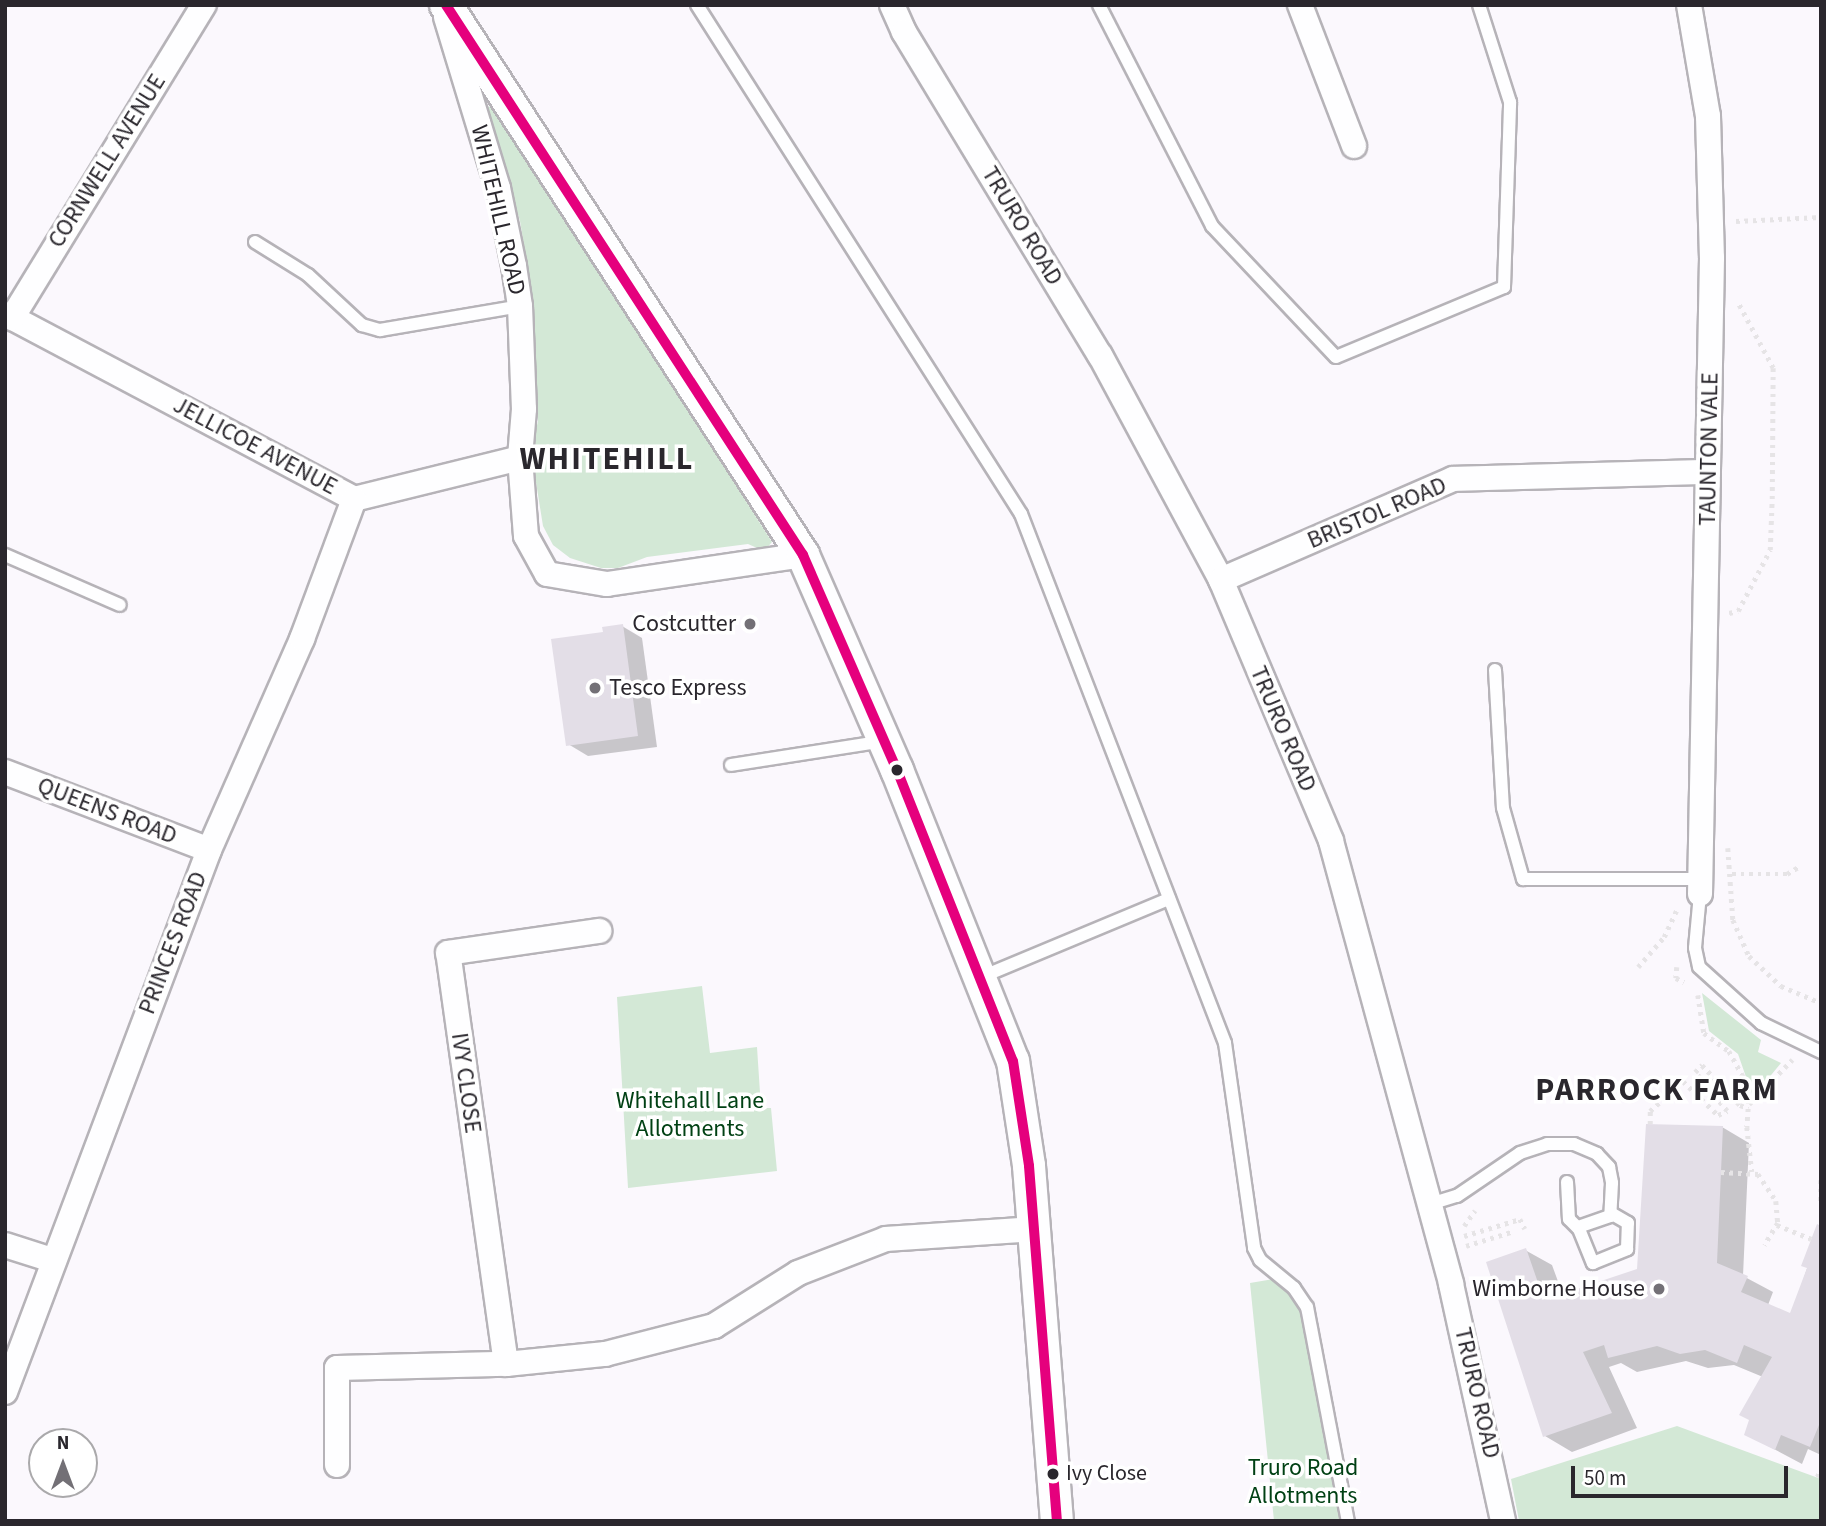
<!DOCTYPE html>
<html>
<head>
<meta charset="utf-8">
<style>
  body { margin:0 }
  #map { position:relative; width:1826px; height:1526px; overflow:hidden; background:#fbf8fd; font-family:"Source Sans 3",sans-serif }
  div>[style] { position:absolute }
  .green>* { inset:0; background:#d3e8d6 }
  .shadow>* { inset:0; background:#0003 }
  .building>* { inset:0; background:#e3dee7 }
  .path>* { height:4.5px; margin-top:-2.25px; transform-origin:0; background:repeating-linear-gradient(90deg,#e6e4e6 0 3.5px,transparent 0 8.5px) }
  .roads { filter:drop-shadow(2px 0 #b6b3b8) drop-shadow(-2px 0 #b6b3b8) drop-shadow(0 2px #b6b3b8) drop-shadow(0 -2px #b6b3b8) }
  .service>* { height:12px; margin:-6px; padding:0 6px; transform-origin:6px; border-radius:6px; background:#fefeff }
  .minor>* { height:24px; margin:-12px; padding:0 12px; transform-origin:12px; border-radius:12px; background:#fefeff }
  .tertiary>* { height:32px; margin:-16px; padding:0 16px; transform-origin:16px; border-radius:16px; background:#fefeff }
  .bus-1>* { height:10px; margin:-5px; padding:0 5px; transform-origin:5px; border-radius:5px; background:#e5007d }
  .dots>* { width:19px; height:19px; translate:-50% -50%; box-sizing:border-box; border:4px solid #fff; border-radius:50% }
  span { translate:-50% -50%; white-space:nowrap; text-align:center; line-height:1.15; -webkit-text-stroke:7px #fff; paint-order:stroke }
  .bus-label { font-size:22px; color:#2a272d }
  .left { translate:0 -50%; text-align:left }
  .street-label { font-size:24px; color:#2a272d }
  .poi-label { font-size:24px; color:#2a272d }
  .right { translate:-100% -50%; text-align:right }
  .park-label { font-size:24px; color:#014114 }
  .district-label { font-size:32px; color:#2a272d; font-weight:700; letter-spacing:2px }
  .frame { position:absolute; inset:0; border:7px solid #2a272d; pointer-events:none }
  .north { position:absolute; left:28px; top:1428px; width:70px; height:70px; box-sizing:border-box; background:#fff; border:2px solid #aaa9ab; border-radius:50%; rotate:0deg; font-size:19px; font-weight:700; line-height:28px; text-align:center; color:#2a272d }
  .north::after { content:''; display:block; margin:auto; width:24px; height:32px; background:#737076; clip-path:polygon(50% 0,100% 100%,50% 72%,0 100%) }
  .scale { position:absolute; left:1571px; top:1466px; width:217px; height:32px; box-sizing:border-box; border:4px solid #2a272d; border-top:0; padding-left:9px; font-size:21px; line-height:24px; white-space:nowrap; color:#2a272d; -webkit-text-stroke:5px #fff; paint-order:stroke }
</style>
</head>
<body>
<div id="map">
  <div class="green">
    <i style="clip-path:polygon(494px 106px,772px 542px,764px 551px,748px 544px,647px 557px,618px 568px,601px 568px,570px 558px,553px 545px,543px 526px,531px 451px,538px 421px,531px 288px,520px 221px,485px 107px)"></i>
    <i style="clip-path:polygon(702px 986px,710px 1053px,757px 1047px,761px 1108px,771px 1108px,777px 1171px,628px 1188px,617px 997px)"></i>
    <i style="clip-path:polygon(1702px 993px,1761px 1040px,1758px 1052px,1781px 1063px,1753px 1097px,1738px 1054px,1709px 1031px)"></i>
    <i style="clip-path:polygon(1274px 1279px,1283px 1283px,1304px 1311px,1344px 1521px,1274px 1521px,1250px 1283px)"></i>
    <i style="clip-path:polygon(1677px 1426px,1821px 1479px,1821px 1521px,1519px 1521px,1511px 1479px)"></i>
  </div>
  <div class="shadow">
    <i style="clip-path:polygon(622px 626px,642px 638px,657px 747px,588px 756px,568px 744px,605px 634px)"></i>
    <i style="clip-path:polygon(1722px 1127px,1749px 1143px,1743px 1276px,1773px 1292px,1768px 1305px,1791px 1315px,1821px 1228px,1821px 1455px,1808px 1449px,1802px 1464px,1746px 1434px,1763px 1377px,1734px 1365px,1708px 1368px,1686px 1361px,1637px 1372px,1621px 1363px,1609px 1367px,1637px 1428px,1572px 1452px,1545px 1436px,1525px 1250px,1552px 1265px,1563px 1295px,1639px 1271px)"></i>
  </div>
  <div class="building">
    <i style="clip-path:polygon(623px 624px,638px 736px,566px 746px,551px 639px,603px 632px,602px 627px)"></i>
    <i style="clip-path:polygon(1646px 1124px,1723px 1126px,1717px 1263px,1748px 1276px,1741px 1292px,1790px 1313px,1807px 1268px,1801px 1266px,1817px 1224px,1821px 1226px,1821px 1420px,1810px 1447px,1781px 1435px,1775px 1450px,1744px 1435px,1749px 1420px,1739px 1415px,1772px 1357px,1744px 1345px,1737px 1363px,1705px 1350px,1680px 1354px,1657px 1346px,1608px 1358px,1604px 1345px,1583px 1352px,1612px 1413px,1543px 1437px,1486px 1262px,1526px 1248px,1544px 1300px,1637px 1269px)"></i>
  </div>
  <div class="path">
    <i style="left:1736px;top:221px;width:85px;rotate:-2.7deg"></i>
    <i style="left:1729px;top:613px;width:9px;rotate:-13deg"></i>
    <i style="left:1738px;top:611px;width:69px;rotate:-62.3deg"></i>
    <i style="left:1770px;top:550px;width:51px;rotate:-87.8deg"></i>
    <i style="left:1772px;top:499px;width:131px;rotate:-89.6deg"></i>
    <i style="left:1773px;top:368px;width:74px;rotate:-118.3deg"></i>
    <i style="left:1728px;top:848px;width:72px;rotate:86deg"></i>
    <i style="left:1733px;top:920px;width:39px;rotate:66deg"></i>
    <i style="left:1749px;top:956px;width:44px;rotate:43.2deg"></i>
    <i style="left:1781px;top:986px;width:43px;rotate:23deg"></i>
    <i style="left:1732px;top:874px;width:55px"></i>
    <i style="left:1787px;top:874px;width:13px;rotate:-32deg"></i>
    <i style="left:1638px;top:967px;width:40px;rotate:-49deg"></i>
    <i style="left:1664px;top:937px;width:29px;rotate:-65deg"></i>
    <i style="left:1677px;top:967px;width:11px;rotate:95deg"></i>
    <i style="left:1676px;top:978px;width:9px;rotate:27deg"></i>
    <i style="left:1698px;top:995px;width:38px;rotate:81deg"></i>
    <i style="left:1704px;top:1033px;width:31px;rotate:36deg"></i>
    <i style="left:1729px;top:1051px;width:29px;rotate:61deg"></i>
    <i style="left:1743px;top:1076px;width:25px;rotate:76deg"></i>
    <i style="left:1749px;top:1100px;width:27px;rotate:94deg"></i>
    <i style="left:1747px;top:1127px;width:45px;rotate:83.7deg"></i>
    <i style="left:1749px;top:1104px;width:62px;rotate:-45.7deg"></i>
    <i style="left:1650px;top:1124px;width:13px;rotate:-90deg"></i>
    <i style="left:1650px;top:1111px;width:45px;rotate:-42.3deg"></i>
    <i style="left:1683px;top:1081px;width:49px;rotate:44.2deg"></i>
    <i style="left:1718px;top:1115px;width:10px;rotate:-24deg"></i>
    <i style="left:1727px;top:1111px;width:50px;rotate:-129.4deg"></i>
    <i style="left:1695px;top:1072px;width:10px;rotate:-45deg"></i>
    <i style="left:1702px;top:1065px;width:55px;rotate:46.5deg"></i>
    <i style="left:1740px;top:1105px;width:9px;rotate:21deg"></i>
    <i style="left:1721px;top:1172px;width:37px;rotate:3deg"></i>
    <i style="left:1758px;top:1174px;width:32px;rotate:56deg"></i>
    <i style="left:1776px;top:1201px;width:22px;rotate:85deg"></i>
    <i style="left:1778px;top:1223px;width:26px;rotate:121deg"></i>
    <i style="left:1821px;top:1180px;width:25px;rotate:90deg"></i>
    <i style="left:1777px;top:1225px;width:37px;rotate:22deg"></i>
    <i style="left:1464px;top:1226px;width:19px;rotate:-55deg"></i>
    <i style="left:1464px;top:1236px;width:59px;rotate:-16.9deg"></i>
    <i style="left:1520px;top:1219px;width:11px;rotate:63deg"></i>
    <i style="left:1466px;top:1246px;width:50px;rotate:-17.4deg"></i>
    <i style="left:1817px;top:1477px;width:9px;rotate:-63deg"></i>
  </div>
  <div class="roads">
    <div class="service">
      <i style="left:697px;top:5px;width:603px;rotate:57.52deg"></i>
      <i style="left:1021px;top:514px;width:567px;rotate:68.91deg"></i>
      <i style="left:1225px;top:1043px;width:207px;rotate:81.9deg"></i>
      <i style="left:1254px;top:1248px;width:13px;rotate:63deg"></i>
      <i style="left:1260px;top:1260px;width:44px;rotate:39.5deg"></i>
      <i style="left:1294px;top:1288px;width:23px;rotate:56deg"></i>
      <i style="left:1307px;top:1307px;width:218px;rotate:79.2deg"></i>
      <i style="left:1099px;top:5px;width:248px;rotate:62.9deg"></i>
      <i style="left:1212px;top:226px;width:180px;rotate:46.6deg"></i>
      <i style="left:1336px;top:357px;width:182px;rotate:-22.6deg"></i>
      <i style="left:1504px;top:287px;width:185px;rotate:-88.1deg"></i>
      <i style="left:1510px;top:102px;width:102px;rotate:-107.7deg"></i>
      <i style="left:255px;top:242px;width:62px;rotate:31.9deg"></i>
      <i style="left:308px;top:275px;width:74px;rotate:42.8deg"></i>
      <i style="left:362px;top:325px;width:19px;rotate:16deg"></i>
      <i style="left:380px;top:330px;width:142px;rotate:-9.7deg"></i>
      <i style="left:5px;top:555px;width:125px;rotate:23.5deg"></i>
      <i style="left:1495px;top:670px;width:138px;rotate:86.7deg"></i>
      <i style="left:1503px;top:808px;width:74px;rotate:74.3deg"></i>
      <i style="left:1523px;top:879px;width:180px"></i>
      <i style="left:731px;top:765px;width:155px;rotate:-8.9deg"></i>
      <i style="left:1700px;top:894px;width:54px;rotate:95.3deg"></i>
      <i style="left:1695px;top:948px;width:19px;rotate:78deg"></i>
      <i style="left:1699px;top:967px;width:84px;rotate:42.1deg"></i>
      <i style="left:1761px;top:1023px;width:67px;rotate:25.8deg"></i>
      <i style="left:979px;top:978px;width:206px;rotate:-22.6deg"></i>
      <i style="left:1567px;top:1182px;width:37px;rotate:87deg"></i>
      <i style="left:1569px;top:1219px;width:14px;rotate:45deg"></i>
      <i style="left:1579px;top:1229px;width:37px;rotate:68deg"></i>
      <i style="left:1593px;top:1263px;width:37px;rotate:-22deg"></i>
      <i style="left:1627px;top:1249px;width:26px;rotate:-88deg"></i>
      <i style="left:1628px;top:1223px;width:20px;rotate:-150deg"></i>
      <i style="left:1430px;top:1204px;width:28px;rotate:-17deg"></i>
      <i style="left:1457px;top:1196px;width:76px;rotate:-34.3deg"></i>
      <i style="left:1520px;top:1153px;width:28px;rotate:-18deg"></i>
      <i style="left:1547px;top:1144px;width:27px"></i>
      <i style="left:1574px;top:1144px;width:25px;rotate:23deg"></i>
      <i style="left:1597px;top:1154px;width:18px;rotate:47deg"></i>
      <i style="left:1609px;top:1167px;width:16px;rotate:79deg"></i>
      <i style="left:1612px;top:1183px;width:33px;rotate:93deg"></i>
      <i style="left:1610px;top:1216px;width:34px;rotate:161deg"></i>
    </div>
    <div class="minor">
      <i style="left:892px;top:5px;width:30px;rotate:66deg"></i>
      <i style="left:904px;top:32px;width:378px;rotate:58.8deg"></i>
      <i style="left:1100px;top:355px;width:255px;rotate:61.7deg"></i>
      <i style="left:1221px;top:580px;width:283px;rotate:67.1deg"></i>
      <i style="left:1331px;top:841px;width:459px;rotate:74.8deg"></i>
      <i style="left:1451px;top:1284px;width:243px;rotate:77.6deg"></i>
      <i style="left:1300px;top:5px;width:151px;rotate:69deg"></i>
      <i style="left:1689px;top:5px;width:113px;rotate:80.3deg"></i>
      <i style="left:1708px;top:116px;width:142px;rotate:88.4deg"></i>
      <i style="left:1712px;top:258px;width:636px;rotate:91.08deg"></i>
      <i style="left:446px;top:17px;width:179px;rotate:73.1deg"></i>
      <i style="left:498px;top:188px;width:80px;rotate:78.4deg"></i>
      <i style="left:514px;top:266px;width:40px;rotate:81.5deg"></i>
      <i style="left:520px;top:306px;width:103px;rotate:87.8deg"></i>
      <i style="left:524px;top:409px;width:49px;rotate:94.7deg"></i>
      <i style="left:520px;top:458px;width:78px;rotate:85.6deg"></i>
      <i style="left:526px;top:536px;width:43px;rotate:61.1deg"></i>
      <i style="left:547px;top:574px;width:61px;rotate:9.5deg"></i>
      <i style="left:607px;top:584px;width:198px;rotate:-8.4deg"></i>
      <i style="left:5px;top:314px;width:395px;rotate:27.9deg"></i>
      <i style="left:354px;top:499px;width:171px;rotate:-13.9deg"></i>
      <i style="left:12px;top:318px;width:367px;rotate:-58.5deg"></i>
      <i style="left:1221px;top:580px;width:253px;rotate:-23.5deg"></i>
      <i style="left:1453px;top:479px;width:255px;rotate:-1.6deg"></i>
      <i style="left:5px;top:772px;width:218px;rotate:20.9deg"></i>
      <i style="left:5px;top:1245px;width:49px;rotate:17.7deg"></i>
      <i style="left:506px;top:1364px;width:415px;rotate:-98deg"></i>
      <i style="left:448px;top:953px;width:153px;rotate:-8.3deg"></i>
      <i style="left:5px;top:1392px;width:579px;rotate:-69.37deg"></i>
      <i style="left:209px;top:850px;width:231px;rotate:-66.2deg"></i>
      <i style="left:302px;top:639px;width:149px;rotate:-69.6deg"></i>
      <i style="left:337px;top:1465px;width:97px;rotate:-90deg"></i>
      <i style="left:337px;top:1368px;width:169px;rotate:-1.4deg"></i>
      <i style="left:506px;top:1364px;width:100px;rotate:-5.8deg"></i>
      <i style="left:605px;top:1354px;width:113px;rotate:-14.4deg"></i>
      <i style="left:714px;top:1326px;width:99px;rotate:-32.2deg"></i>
      <i style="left:798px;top:1273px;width:94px;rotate:-21.1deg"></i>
      <i style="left:886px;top:1239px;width:149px;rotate:-3.8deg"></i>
    </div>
    <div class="tertiary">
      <i style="left:446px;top:5px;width:656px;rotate:57.01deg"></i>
      <i style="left:803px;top:555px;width:235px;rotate:66.4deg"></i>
      <i style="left:897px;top:770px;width:313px;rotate:68.3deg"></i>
      <i style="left:1013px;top:1061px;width:106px;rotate:81.3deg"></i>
      <i style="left:1029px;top:1166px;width:356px;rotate:85.5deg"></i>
    </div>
  </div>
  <div class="bus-1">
    <i style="left:446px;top:5px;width:656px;rotate:57.01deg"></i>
    <i style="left:803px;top:555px;width:235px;rotate:66.4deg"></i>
    <i style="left:897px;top:770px;width:313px;rotate:68.3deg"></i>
    <i style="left:1013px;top:1061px;width:106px;rotate:81.3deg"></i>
    <i style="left:1029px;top:1166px;width:356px;rotate:85.5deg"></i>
  </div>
  <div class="dots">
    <i style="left:750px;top:624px;background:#737076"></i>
    <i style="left:595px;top:688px;background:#737076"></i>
    <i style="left:897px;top:770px;background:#2a272d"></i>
    <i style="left:1659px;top:1289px;background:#737076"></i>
    <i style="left:1053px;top:1474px;background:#2a272d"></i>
  </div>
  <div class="bus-label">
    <span class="left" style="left:1066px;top:1474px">Ivy Close</span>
  </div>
  <div class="street-label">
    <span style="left:107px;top:161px;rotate:-58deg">CORNWELL AVENUE</span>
    <span style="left:498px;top:210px;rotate:77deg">WHITEHILL ROAD</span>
    <span style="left:1022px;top:226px;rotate:59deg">TRURO ROAD</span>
    <span style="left:255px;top:446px;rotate:28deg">JELLICOE AVENUE</span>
    <span style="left:1709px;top:449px;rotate:-89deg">TAUNTON VALE</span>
    <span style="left:1377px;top:513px;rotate:-23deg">BRISTOL ROAD</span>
    <span style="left:1283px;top:729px;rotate:67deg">TRURO ROAD</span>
    <span style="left:107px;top:811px;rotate:21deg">QUEENS ROAD</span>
    <span style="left:173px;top:943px;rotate:-69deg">PRINCES ROAD</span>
    <span style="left:466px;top:1083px;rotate:82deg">IVY CLOSE</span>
    <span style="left:1477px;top:1393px;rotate:77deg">TRURO ROAD</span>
  </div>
  <div class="poi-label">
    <span class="right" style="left:736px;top:624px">Costcutter</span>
    <span class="left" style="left:609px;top:688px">Tesco Express</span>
    <span class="right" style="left:1645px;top:1289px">Wimborne House</span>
  </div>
  <div class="park-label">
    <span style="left:690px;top:1115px">Whitehall Lane<br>Allotments</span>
    <span style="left:1303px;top:1482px">Truro Road<br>Allotments</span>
  </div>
  <div class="district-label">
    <span style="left:607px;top:459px">WHITEHILL</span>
    <span style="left:1657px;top:1090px">PARROCK FARM</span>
  </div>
  <div class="frame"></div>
  <div class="north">N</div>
  <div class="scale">50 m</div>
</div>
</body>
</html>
